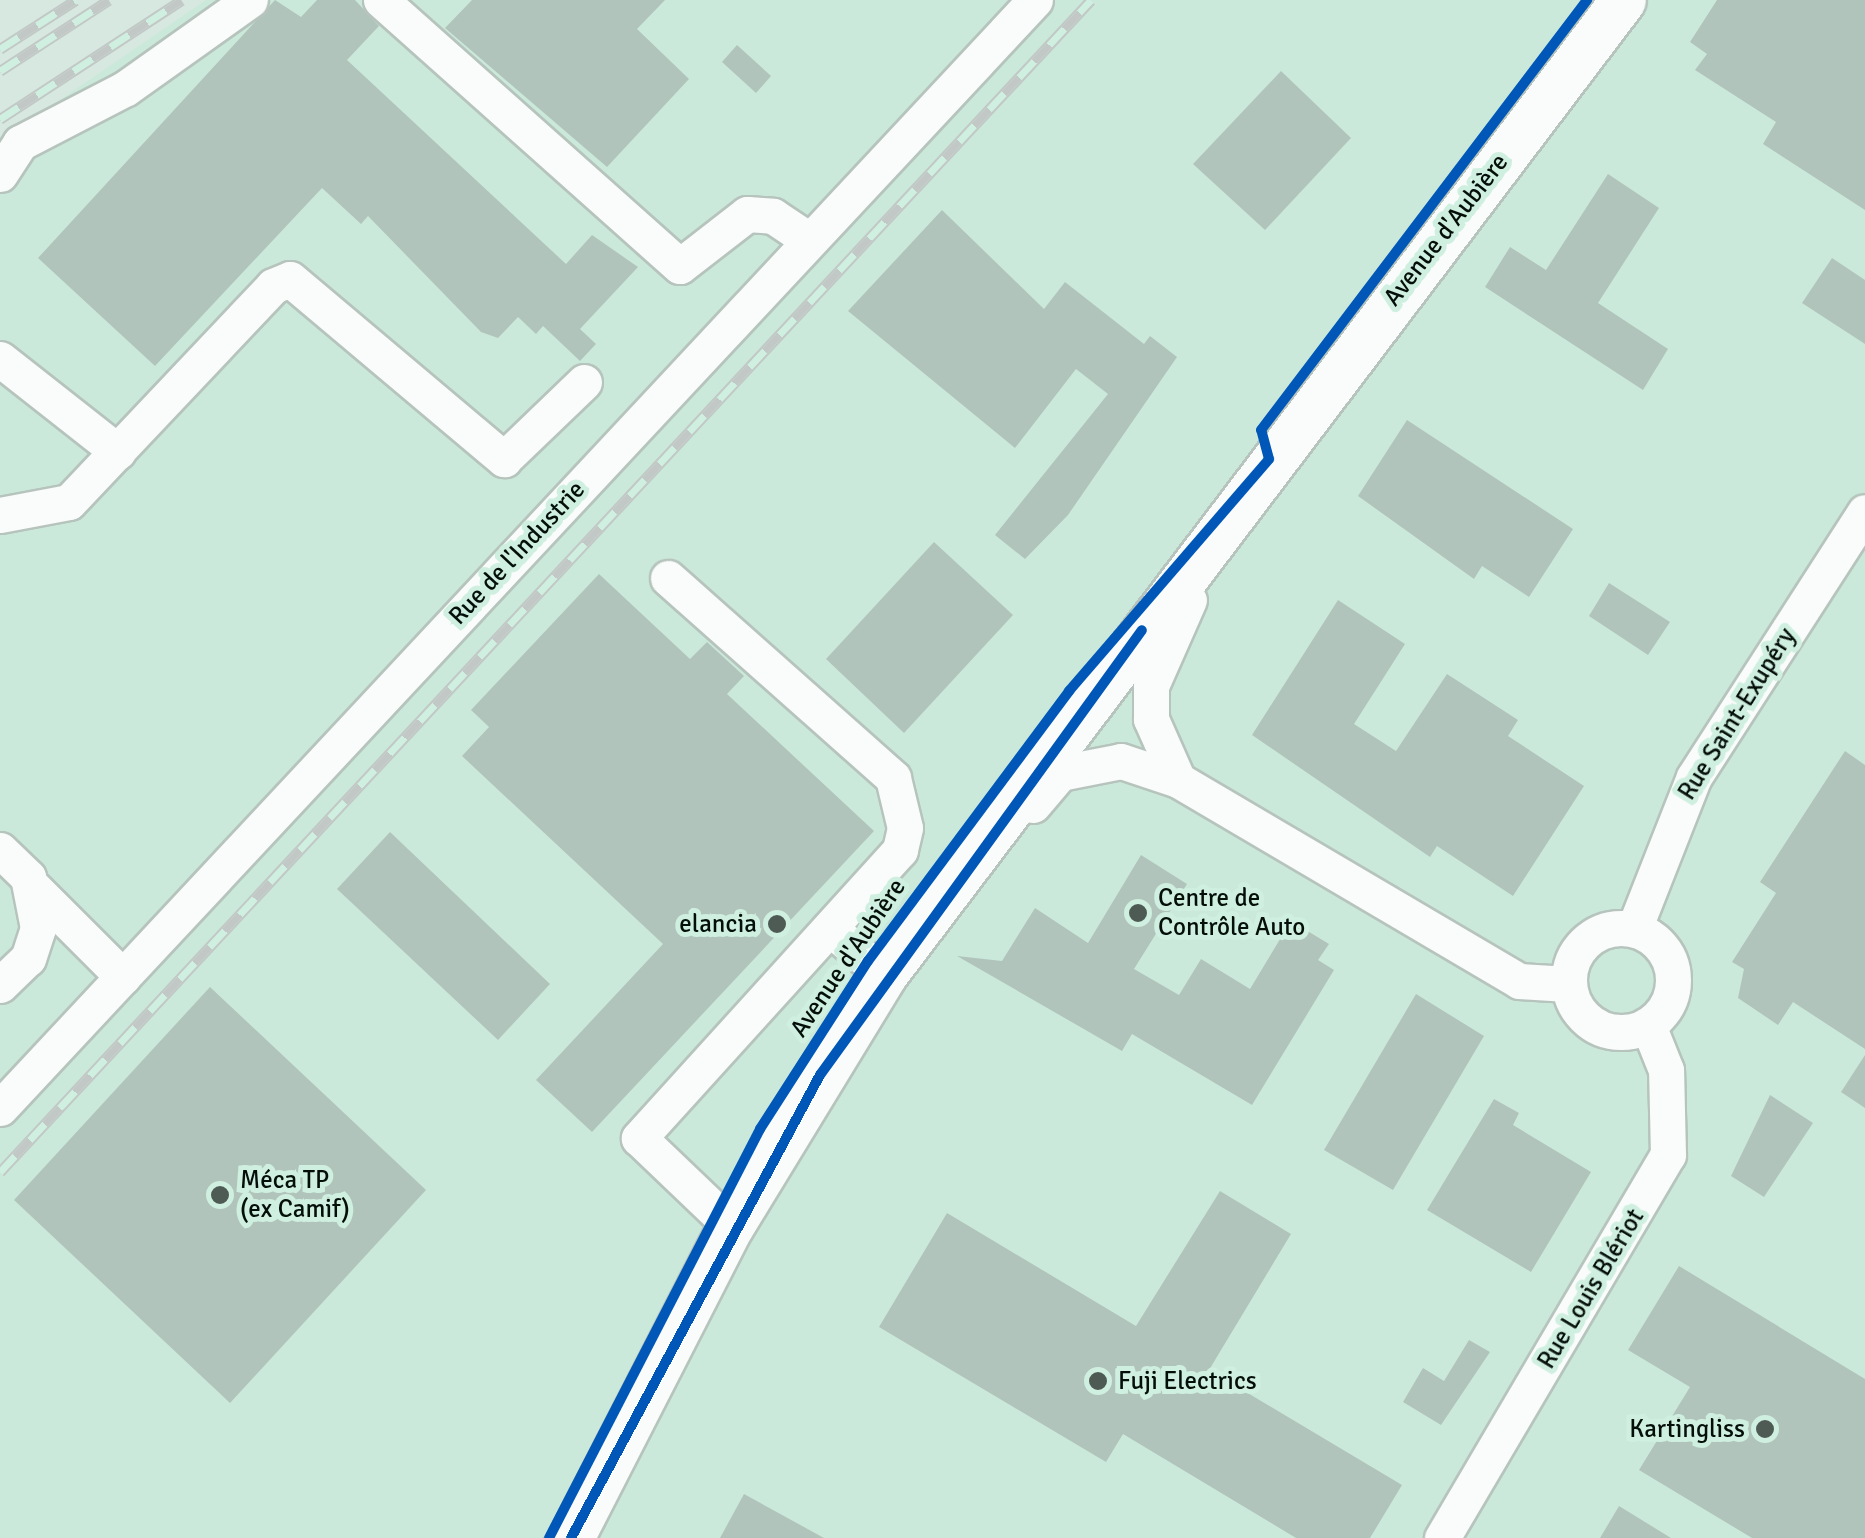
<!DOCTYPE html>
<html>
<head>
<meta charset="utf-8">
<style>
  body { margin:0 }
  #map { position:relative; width:1865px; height:1538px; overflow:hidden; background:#d6e8df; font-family:Signika,sans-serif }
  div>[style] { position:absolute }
  .built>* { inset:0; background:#cae9db }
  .building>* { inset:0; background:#b1c4bb }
  .roads { filter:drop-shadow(2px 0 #b6c4bd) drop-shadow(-2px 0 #b6c4bd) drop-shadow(0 2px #b6c4bd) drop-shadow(0 -2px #b6c4bd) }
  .minor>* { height:35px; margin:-17.5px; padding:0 17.5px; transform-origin:17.5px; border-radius:17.5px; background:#f9fcfa }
  .minor>.ring { margin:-17.5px; padding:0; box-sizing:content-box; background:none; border:35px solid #f9fcfa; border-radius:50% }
  .major>* { height:45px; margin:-22.5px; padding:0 22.5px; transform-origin:22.5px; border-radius:22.5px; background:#f9fcfa }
  .rail>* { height:11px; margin-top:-5.5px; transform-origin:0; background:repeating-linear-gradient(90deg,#cfefe0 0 22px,#c2c8c6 0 44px); box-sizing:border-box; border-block:2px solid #c2c8c6 }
  .cycleway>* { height:10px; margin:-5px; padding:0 5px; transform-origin:5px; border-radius:5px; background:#0057b8 }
  .dots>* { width:28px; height:28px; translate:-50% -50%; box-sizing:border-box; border:5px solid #cfefe0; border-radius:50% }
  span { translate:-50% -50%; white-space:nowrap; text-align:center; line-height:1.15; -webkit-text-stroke:10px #cfefe0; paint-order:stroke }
  .street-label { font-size:25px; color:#050f0a }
  .poi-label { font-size:25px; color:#050f0a }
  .left { translate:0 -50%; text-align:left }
  .right { translate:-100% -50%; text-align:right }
</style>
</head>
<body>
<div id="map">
  <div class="built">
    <i style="clip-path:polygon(206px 0,1865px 0,1865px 1538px,0 1538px,0 141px)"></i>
  </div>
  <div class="building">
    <i style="clip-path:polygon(275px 0,301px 17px,317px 0,355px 0,379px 26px,347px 60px,566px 264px,592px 235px,638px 267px,580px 329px,596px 344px,580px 361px,543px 326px,536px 334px,518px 317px,498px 338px,481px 332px,368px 216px,361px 224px,322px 188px,155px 366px,38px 258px)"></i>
    <i style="clip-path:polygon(472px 0,665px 0,637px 29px,689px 79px,607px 167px,445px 28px)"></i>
    <i style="clip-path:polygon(1717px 0,1865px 0,1865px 210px,1763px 144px,1776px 122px,1695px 70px,1707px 54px,1690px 42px)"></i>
    <i style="clip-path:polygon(737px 45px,771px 76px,756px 93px,722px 62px)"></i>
    <i style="clip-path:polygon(1281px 71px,1351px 138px,1265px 230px,1193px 164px)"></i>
    <i style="clip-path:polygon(1608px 174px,1659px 208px,1598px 303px,1668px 349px,1643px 390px,1485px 287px,1510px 247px,1546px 270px)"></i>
    <i style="clip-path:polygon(942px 210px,1044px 309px,1065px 282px,1144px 344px,1150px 336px,1177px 357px,1068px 515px,1025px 559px,995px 535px,1108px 394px,1076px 369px,1015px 448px,848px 311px)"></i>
    <i style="clip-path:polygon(1832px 258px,1865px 280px,1865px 344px,1802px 303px)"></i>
    <i style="clip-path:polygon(1407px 420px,1573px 529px,1529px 597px,1482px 566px,1474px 579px,1358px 496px)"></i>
    <i style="clip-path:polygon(934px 542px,1013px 615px,904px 733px,826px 659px)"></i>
    <i style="clip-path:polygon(599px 574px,690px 659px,707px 642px,744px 676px,727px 694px,874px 831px,592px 1132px,536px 1080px,663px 944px,462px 756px,489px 727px,471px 710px)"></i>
    <i style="clip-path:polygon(1609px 583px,1670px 622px,1648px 655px,1589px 616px)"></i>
    <i style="clip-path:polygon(1338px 600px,1405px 644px,1354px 724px,1396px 751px,1447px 674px,1518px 720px,1508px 736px,1584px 786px,1513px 896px,1437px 846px,1430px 857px,1252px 735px)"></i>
    <i style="clip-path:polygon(1845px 751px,1865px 765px,1865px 1049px,1793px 1002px,1778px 1025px,1738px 998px,1744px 969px,1732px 962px,1776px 893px,1760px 882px)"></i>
    <i style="clip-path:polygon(390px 832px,550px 984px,498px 1040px,337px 889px)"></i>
    <i style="clip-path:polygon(1141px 855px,1187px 884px,1134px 969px,1179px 995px,1201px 959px,1250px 989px,1291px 921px,1329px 944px,1318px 960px,1334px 970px,1252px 1105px,1132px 1034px,1122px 1051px,957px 956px,1002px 961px,1035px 908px,1088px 943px)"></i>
    <i style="clip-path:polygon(210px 987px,426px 1190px,230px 1403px,14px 1200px)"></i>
    <i style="clip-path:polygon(1416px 994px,1484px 1036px,1393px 1190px,1324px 1150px)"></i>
    <i style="clip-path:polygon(1865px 1055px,1865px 1108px,1841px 1092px)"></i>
    <i style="clip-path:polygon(1770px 1095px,1813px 1123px,1764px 1197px,1731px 1176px)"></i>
    <i style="clip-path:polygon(1494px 1099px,1519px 1113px,1513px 1125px,1591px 1172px,1531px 1272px,1427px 1210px)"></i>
    <i style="clip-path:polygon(1220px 1191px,1291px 1234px,1209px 1370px,1402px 1485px,1370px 1538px,1296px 1538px,1123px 1434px,1106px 1462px,879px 1327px,947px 1213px,1136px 1326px)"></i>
    <i style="clip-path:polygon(1679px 1266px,1865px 1379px,1865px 1538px,1752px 1538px,1639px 1470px,1690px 1387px,1628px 1350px)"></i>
    <i style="clip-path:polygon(1469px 1340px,1490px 1352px,1441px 1425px,1403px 1402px,1423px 1368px,1444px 1381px)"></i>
    <i style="clip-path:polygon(744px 1494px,824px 1538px,720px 1538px)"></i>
    <i style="clip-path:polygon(1619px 1506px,1671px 1538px,1600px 1538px)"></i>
  </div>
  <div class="roads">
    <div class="minor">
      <i style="left:381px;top:0;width:400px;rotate:41.7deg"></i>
      <i style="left:680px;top:266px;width:85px;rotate:-37.8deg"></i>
      <i style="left:747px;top:214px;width:26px;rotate:4deg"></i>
      <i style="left:773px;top:216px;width:43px;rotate:33.7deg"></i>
      <i style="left:0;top:174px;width:37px;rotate:-57deg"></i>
      <i style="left:20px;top:143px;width:119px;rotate:-27.4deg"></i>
      <i style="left:126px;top:88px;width:152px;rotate:-35.4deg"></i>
      <i style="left:0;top:359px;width:150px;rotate:38.2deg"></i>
      <i style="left:0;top:515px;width:70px;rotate:-10.7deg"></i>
      <i style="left:69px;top:502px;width:297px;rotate:-46.6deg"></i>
      <i style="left:273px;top:286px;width:18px;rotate:-22deg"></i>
      <i style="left:290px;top:279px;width:280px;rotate:40.1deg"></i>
      <i style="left:504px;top:459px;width:111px;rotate:-43.9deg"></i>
      <i style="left:668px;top:578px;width:301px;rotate:41.6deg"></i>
      <i style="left:893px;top:778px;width:51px;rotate:76.5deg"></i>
      <i style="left:905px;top:828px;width:23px;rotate:103deg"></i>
      <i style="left:900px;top:850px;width:389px;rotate:132.2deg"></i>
      <i style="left:639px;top:1138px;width:127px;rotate:43.7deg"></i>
      <i style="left:1178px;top:780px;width:67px;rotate:-113.9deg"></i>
      <i style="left:1151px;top:719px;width:33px;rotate:-90deg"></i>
      <i style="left:1151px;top:686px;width:94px;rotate:-66.2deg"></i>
      <i style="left:1033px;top:805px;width:42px;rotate:-49.8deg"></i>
      <i style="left:1060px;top:773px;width:62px;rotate:-11.1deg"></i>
      <i style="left:1121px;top:761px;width:60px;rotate:18.4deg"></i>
      <i style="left:1178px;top:780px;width:396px;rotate:30.5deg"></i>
      <i style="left:1519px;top:981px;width:49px;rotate:3.5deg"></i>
      <i style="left:0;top:850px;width:39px;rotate:44deg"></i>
      <i style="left:28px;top:877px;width:52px;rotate:78.9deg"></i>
      <i style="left:38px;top:928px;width:32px;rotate:108deg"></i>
      <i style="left:28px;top:958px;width:39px;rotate:136deg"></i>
      <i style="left:31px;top:885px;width:130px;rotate:45deg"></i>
      <i class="ring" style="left:1569px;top:928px;width:69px;height:69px"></i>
      <i style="left:830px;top:928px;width:50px;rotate:41deg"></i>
      <i style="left:1634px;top:929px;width:163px;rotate:-68.5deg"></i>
      <i style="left:1694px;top:777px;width:315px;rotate:-57.2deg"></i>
      <i style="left:0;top:1108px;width:1516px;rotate:-46.95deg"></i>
      <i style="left:1442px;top:1538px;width:445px;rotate:-59.5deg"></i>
      <i style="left:1668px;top:1155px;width:85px;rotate:-91.3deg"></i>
      <i style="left:1666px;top:1070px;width:48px;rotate:-111.8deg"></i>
    </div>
    <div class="major">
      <i style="left:571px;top:1538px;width:351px;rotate:-62.9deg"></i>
      <i style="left:731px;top:1226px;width:294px;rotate:-58.6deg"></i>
      <i style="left:884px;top:975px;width:1223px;rotate:-52.84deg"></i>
    </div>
  </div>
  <div class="rail">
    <i style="left:0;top:49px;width:90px;rotate:-32.8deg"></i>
    <i style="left:0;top:71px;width:130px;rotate:-33.1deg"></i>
    <i style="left:0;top:119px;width:217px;rotate:-33.2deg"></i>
    <i style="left:0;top:1172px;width:1601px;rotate:-47.05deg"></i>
  </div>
  <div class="cycleway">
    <i style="left:1269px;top:459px;width:30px;rotate:-105deg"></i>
    <i style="left:1261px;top:430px;width:540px;rotate:-52.83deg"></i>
    <i style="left:549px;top:1538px;width:460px;rotate:-62.7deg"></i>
    <i style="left:760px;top:1129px;width:200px;rotate:-57.3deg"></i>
    <i style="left:868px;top:961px;width:337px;rotate:-53.3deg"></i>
    <i style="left:1069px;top:691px;width:306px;rotate:-49.2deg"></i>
    <i style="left:571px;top:1538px;width:526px;rotate:-61.73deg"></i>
    <i style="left:820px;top:1075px;width:549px;rotate:-54.11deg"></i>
  </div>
  <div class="dots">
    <i style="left:1138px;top:913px;background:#4e5b55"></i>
    <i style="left:777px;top:924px;background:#4e5b55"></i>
    <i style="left:220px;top:1195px;background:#4e5b55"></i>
    <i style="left:1098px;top:1381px;background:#4e5b55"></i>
    <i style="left:1765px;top:1429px;background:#4e5b55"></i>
  </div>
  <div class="street-label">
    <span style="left:1446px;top:230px;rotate:-52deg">Avenue d'Aubière</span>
    <span style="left:517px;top:553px;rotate:-47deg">Rue de l'Industrie</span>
    <span style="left:1737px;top:714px;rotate:-58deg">Rue Saint-Exupéry</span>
    <span style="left:848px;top:958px;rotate:-56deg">Avenue d'Aubière</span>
    <span style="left:1591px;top:1289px;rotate:-59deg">Rue Louis Blériot</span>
  </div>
  <div class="poi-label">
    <span class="left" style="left:1158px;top:913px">Centre de<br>Contrôle Auto</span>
    <span class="right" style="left:757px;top:924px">elancia</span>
    <span class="left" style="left:240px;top:1195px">Méca TP<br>(ex Camif)</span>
    <span class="left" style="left:1118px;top:1381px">Fuji Electrics</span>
    <span class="right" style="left:1745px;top:1429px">Kartingliss</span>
  </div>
</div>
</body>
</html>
